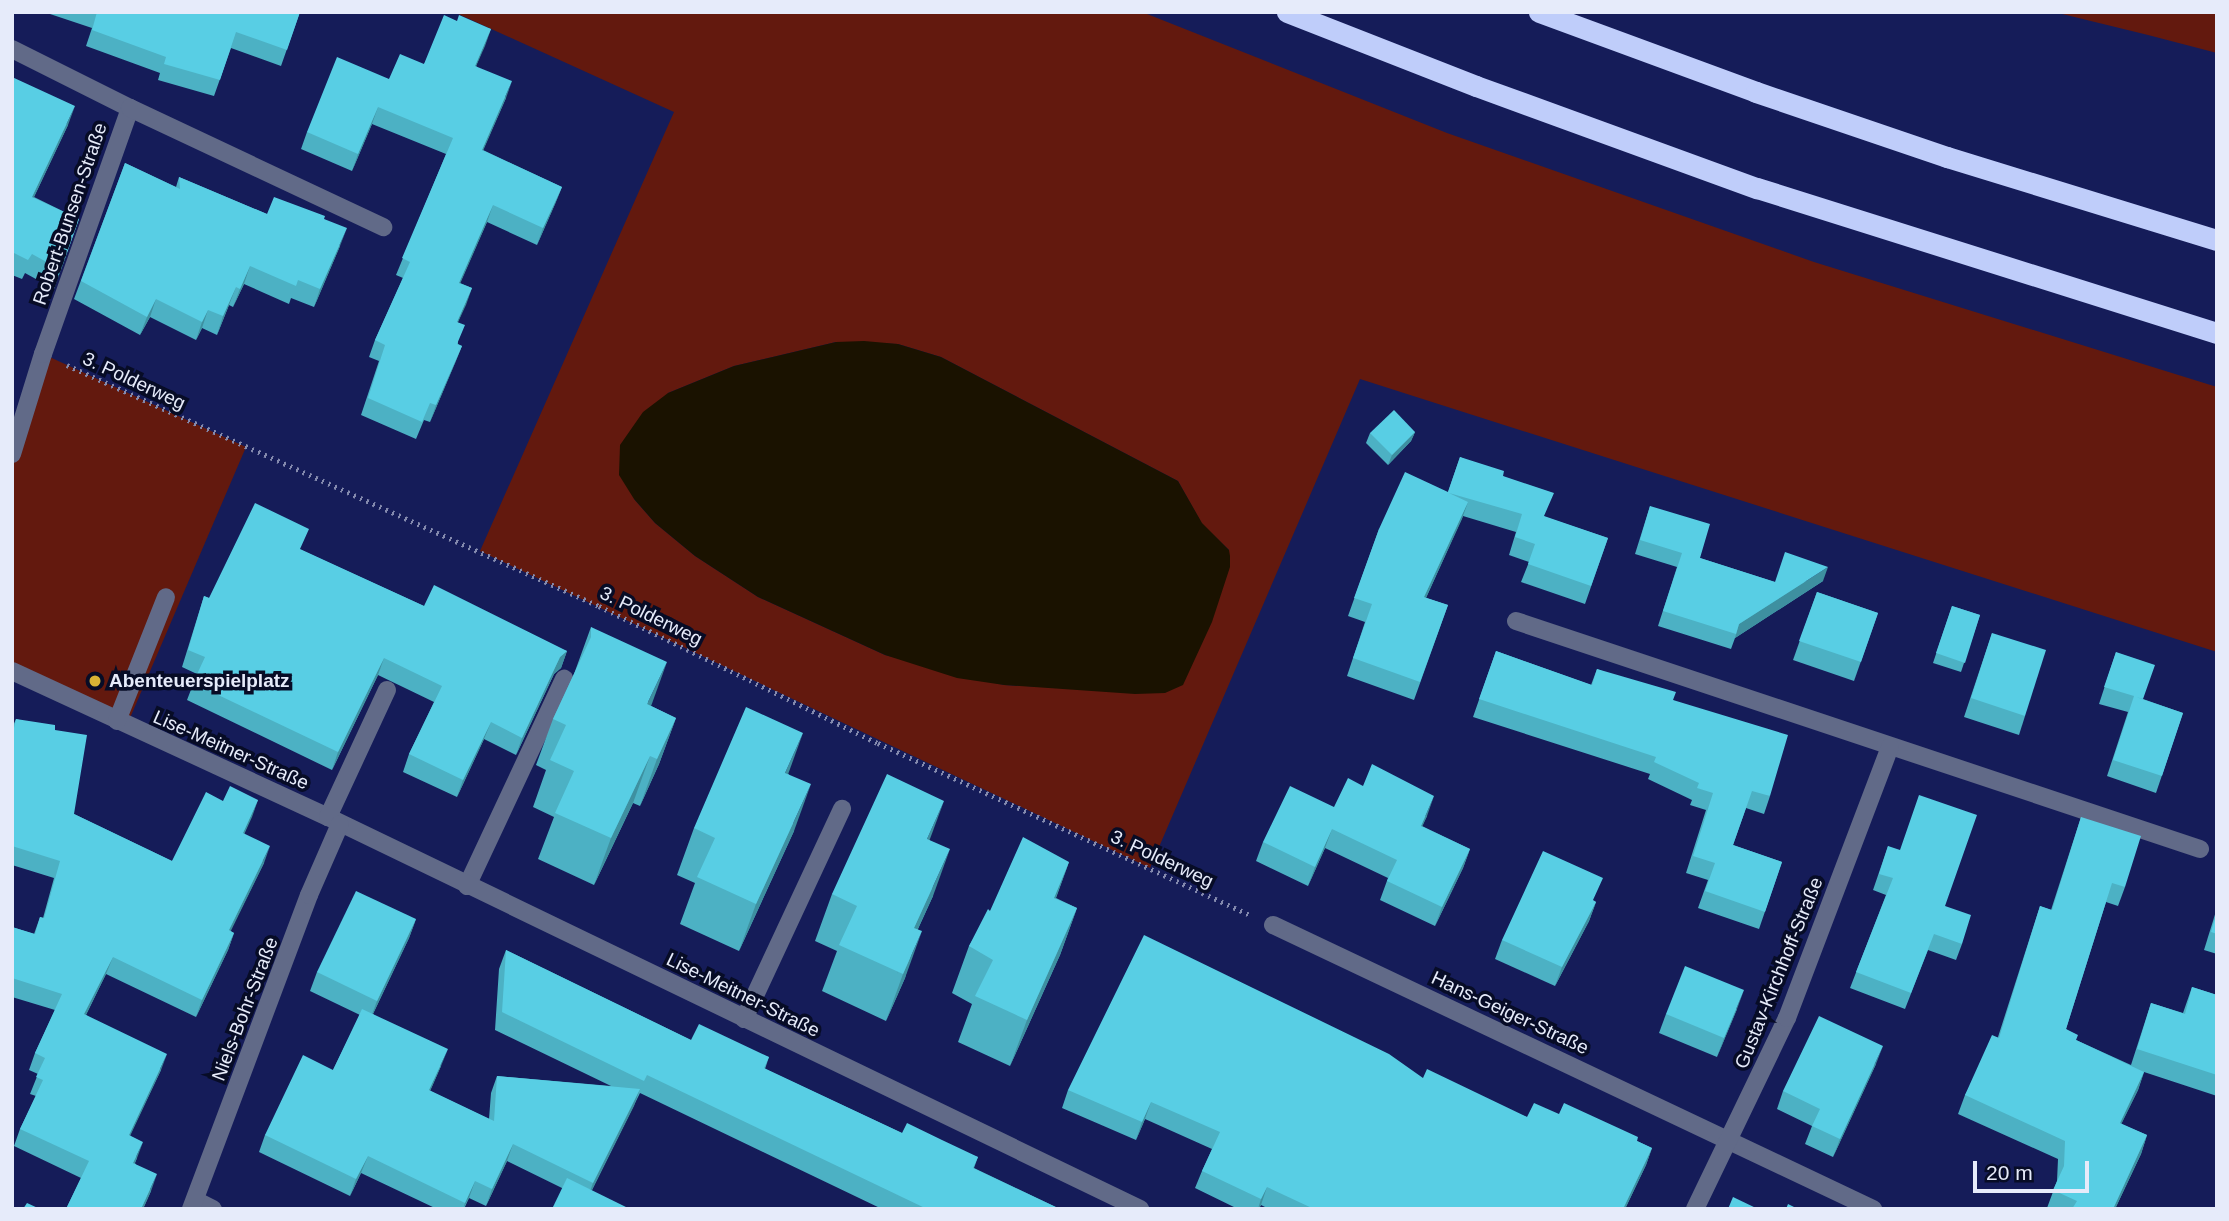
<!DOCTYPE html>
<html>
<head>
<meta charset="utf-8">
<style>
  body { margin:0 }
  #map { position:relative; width:2229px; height:1221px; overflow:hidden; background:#151c59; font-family:Arial,sans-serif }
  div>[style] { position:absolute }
  .green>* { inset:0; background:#63190e }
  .water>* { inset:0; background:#1a1200 }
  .path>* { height:4.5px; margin-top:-2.25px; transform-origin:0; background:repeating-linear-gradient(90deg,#848aae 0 2px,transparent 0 7px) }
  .service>* { height:18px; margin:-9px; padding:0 9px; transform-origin:9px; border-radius:9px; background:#616a88 }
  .minor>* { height:18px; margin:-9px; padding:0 9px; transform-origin:9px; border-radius:9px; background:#616a88 }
  .motorway>* { height:21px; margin:-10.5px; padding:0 10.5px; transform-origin:10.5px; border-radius:10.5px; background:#bfcdfa }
  .wall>* { inset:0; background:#4cb1c4 }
  .shaded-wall>* { inset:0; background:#3e90a0 }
  .building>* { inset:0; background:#58cee4 }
  .dots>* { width:19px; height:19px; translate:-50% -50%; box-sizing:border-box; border:4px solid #070c26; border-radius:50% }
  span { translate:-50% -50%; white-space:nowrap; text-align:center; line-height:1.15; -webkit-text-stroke:7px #070c26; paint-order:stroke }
  .street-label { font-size:19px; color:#e6ebfa }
  .poi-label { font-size:19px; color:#e6ebfa; font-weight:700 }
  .left { translate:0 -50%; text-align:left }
  .frame { position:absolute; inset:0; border:14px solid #e6ebfa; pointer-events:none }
  .scale { position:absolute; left:1973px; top:1161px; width:116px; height:32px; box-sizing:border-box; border:4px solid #e6ebfa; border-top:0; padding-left:9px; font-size:21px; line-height:24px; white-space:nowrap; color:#e6ebfa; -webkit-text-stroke:5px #070c26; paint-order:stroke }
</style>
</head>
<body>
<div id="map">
  <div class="green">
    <i style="clip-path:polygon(evenodd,454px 12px,1142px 12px,1447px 133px,1814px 262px,2217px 387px,2217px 652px,1360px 379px,1150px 868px,480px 551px,674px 112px,454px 12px,836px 342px,898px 344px,941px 357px,1178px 481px,1202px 524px,1229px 550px,1165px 693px,1004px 685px,885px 655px,758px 597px,695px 556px,655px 523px,634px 499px,668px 393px,734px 366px,836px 342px)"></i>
    <i style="clip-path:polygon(2054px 12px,2217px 12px,2217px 53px,2148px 35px)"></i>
    <i style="clip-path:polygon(43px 354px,246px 447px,127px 725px,12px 671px,12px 454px)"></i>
  </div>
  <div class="water">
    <i style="clip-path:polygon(864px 341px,898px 344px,941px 357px,1178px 481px,1202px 523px,1229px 550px,1230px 556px,1230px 567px,1212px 622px,1183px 685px,1165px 693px,1135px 694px,1004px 685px,957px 678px,885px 655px,758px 597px,695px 556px,655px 523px,634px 499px,619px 475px,620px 445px,643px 412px,668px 393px,734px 366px,836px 342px)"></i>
  </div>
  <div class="path">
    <i style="left:67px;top:365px;width:584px;rotate:24.37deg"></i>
    <i style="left:599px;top:606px;width:311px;rotate:26.2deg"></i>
    <i style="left:878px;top:743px;width:410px;rotate:24.8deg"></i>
  </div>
  <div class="service">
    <i style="left:467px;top:886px;width:229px;rotate:-64.9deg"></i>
    <i style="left:744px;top:1019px;width:232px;rotate:-65deg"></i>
  </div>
  <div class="minor">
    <i style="left:12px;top:49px;width:132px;rotate:26.6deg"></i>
    <i style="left:12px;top:454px;width:105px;rotate:-72.8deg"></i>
    <i style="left:43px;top:354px;width:261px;rotate:-70.5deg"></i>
    <i style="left:130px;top:108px;width:280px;rotate:25.2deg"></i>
    <i style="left:1516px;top:621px;width:721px;rotate:18.43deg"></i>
    <i style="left:12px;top:671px;width:348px;rotate:24.8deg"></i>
    <i style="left:328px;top:817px;width:902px;rotate:25.77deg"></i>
    <i style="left:117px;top:721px;width:133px;rotate:-68.4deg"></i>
    <i style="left:328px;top:817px;width:140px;rotate:-65.1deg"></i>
    <i style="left:1273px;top:925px;width:664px;rotate:25.33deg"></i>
    <i style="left:195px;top:1200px;width:20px;rotate:27deg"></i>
    <i style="left:191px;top:1209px;width:335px;rotate:-69.4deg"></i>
    <i style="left:309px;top:895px;width:77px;rotate:-66.4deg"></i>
    <i style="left:1695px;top:1209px;width:212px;rotate:-64.3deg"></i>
    <i style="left:1787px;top:1018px;width:290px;rotate:-69.2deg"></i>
  </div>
  <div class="motorway">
    <i style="left:1287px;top:12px;width:203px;rotate:21.4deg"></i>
    <i style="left:1476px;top:86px;width:299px;rotate:20deg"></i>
    <i style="left:1757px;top:188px;width:482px;rotate:17.5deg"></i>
    <i style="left:1539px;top:12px;width:231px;rotate:20.2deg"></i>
    <i style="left:1756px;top:92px;width:202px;rotate:18.8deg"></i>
    <i style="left:1947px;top:157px;width:282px;rotate:17.1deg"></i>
  </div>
  <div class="wall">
    <i style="clip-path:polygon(44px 12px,300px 12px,281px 66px,231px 48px,214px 96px,158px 80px,160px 73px,86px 46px,92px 28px)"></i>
    <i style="clip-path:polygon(457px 21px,491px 29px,476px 66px,506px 98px,483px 150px,562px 187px,555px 204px,537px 245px,487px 222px,460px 283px,472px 288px,458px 322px,458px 344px,462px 346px,455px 363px,430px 422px,424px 420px,416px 439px,361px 415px,379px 361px,369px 357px,375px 340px,403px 278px,396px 275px,446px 154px,372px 124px,352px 171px,301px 149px,307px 132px,389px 79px,424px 64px)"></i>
    <i style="clip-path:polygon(12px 77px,68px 125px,34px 197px,79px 219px,54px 289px,25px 273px,22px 279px,12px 275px)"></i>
    <i style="clip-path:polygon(125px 163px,176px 187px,179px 177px,267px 214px,324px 219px,340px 246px,314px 307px,291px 298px,289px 304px,244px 284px,233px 307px,229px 305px,217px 335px,202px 328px,196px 340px,150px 317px,140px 335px,74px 299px)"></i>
    <i style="clip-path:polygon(1415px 432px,1411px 441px,1388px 465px,1366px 443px,1370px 433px)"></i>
    <i style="clip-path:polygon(1460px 457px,1503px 476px,1545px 517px,1608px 538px,1585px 604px,1521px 582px,1529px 562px,1509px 555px,1516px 532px,1463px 516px,1426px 598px,1448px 605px,1414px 700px,1347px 676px,1365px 622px,1348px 616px,1379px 529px,1448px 492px)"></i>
    <i style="clip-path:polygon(1650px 506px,1700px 558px,1775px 582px,1823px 581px,1735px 638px,1731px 649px,1658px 626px,1677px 567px,1635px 554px)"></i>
    <i style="clip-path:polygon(301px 550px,424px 606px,567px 651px,561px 668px,554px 674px,516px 755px,484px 739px,457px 797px,403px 772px,409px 754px,434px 702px,378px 675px,332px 770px,187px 700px,197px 674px,182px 667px,204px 596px,209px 598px)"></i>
    <i style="clip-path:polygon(1817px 592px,1878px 613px,1854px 681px,1793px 660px)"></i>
    <i style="clip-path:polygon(1952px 606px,1980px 615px,1961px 672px,1933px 663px)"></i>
    <i style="clip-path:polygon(591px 627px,651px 706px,676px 718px,659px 764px,640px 806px,633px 803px,594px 885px,538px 859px,554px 817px,533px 807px,546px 770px,536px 765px,553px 719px,574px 674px)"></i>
    <i style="clip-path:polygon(1992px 633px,2025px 716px,2019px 735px,1964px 717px)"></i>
    <i style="clip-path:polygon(1496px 651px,1591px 685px,1597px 669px,1673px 700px,1770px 796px,1764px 814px,1746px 808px,1733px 845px,1782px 862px,1759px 929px,1698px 908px,1708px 880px,1686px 873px,1706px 810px,1690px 805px,1692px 800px,1648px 779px,1650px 774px,1473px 717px)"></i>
    <i style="clip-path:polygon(2116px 652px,2143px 699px,2183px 713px,2156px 793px,2107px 776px,2128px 712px,2099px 704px)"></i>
    <i style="clip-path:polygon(16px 719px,55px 730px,74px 814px,172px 861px,223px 801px,258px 800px,244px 834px,264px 863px,230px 931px,234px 933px,228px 950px,196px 1017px,106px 974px,86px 1015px,161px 1070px,130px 1135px,137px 1158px,135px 1163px,151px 1191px,143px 1209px,66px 1209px,81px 1178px,14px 1146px,20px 1129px,36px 1096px,30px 1094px,38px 1074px,29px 1070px,35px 1053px,55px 1010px,12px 997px,12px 927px,34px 934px,40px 917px,43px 918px,54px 878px,12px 865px,12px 728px)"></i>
    <i style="clip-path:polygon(789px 774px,794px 831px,739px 951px,680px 924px,695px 883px,677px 875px,694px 828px)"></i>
    <i style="clip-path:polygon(1334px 807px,1427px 816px,1422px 826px,1470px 849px,1463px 868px,1435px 926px,1380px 900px,1388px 878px,1325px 848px,1308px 886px,1256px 861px,1263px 842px)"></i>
    <i style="clip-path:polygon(2081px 817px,2125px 887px,2118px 906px,2106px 902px,2066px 1029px,2076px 1040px,2131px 1065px,2151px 1003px,2183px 1013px,2192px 987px,2217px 995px,2217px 1096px,2144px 1072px,2138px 1090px,2121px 1124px,2147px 1135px,2141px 1154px,2115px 1209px,2047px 1208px,2057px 1181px,2058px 1159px,1958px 1114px,1965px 1095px,1998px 1037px,2040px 906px,2051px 910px)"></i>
    <i style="clip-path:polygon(930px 840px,933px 896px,918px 929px,905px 978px,886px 1021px,822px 991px,837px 951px,815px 941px,832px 894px)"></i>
    <i style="clip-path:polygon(1888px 846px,1945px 906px,1962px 944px,1956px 960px,1928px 950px,1905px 1009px,1850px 988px,1886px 895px,1873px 890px)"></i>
    <i style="clip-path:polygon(1069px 862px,1056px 898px,1077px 908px,1060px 955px,1010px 1066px,958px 1042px,972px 1004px,952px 993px,969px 946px,990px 911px)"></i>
    <i style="clip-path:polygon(1594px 901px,1596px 902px,1589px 921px,1555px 986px,1495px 959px,1502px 940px)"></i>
    <i style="clip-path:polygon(2217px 908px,2217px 954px,2204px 950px)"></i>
    <i style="clip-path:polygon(416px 919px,409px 938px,373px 1014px,441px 1066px,430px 1091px,489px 1119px,491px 1093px,497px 1076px,611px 1086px,495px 1030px,499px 969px,506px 950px,691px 1040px,769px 1057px,765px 1069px,902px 1133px,978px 1157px,974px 1168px,1060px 1209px,882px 1209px,640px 1093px,592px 1190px,562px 1188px,507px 1161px,486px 1206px,469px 1198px,464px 1209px,437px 1209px,361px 1173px,350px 1196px,259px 1152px,265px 1135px,333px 1070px,360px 1015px,310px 991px,317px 972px)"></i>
    <i style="clip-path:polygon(1737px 1009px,1717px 1057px,1659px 1033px,1666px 1014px)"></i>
    <i style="clip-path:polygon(1876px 1064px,1833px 1157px,1805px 1144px,1812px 1126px,1777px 1109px,1783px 1091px)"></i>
    <i style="clip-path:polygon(1423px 1078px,1527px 1117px,1559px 1114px,1637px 1141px,1652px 1148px,1646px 1165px,1625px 1209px,1269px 1209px,1261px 1205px,1259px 1209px,1238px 1209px,1195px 1188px,1202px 1171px,1212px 1149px,1145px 1119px,1136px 1140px,1062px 1108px,1068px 1090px)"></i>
  </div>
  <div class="shaded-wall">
    <i style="clip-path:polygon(491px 29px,485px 46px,469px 82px,475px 66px)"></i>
    <i style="clip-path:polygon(512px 81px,506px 98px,476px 167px,482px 150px)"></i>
    <i style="clip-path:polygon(75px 106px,68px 125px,25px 216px,32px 197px)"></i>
    <i style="clip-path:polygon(378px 107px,372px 124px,352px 171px,358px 154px)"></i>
    <i style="clip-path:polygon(562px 187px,555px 204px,537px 245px,543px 228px)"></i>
    <i style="clip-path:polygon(493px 205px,487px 222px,453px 300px,459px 283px)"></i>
    <i style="clip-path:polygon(347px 228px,340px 246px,314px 307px,320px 289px)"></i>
    <i style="clip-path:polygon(250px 266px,244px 284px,233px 307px,240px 289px)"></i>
    <i style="clip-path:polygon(236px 287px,229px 305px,217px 335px,223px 316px)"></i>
    <i style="clip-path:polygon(472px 288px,466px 305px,450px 339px,457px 322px)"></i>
    <i style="clip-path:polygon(156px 299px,150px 317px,140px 335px,147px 317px)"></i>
    <i style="clip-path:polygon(208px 310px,202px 328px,196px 340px,202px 322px)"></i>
    <i style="clip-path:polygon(462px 346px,455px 363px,430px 422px,436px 405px)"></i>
    <i style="clip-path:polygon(1415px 432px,1411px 441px,1388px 465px,1392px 455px)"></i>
    <i style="clip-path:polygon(1468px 502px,1462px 519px,1418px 615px,1424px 597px)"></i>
    <i style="clip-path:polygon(1828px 567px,1823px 581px,1735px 638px,1739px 624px)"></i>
    <i style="clip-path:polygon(567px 651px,561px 668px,554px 674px,516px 755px,522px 738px,560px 657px)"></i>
    <i style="clip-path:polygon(384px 658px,378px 675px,332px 770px,338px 752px)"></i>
    <i style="clip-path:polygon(667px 662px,650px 709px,647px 704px)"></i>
    <i style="clip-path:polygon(676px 718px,659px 764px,640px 806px,657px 759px)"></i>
    <i style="clip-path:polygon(491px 722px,484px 739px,457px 797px,463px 780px)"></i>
    <i style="clip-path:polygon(803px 733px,786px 780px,785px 773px)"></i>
    <i style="clip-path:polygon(650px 756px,633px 803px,594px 885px,611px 838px)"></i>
    <i style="clip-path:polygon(811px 784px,794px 831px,739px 951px,756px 904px)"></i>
    <i style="clip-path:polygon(1434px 796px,1427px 816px,1414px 845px,1421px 826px)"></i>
    <i style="clip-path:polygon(258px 800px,252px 817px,237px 850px,243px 833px)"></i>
    <i style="clip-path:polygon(944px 801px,927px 847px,927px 839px)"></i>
    <i style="clip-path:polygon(1332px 829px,1325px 848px,1308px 886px,1315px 867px)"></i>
    <i style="clip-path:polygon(270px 846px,264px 863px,223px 947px,229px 930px)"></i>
    <i style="clip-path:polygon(950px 849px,933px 896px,897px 974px,914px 928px)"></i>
    <i style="clip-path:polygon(1470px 849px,1463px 868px,1435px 926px,1442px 907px)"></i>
    <i style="clip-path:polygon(1069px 862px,1052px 908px,1054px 898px)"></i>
    <i style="clip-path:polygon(1596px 902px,1589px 921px,1555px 986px,1562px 967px)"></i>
    <i style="clip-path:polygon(1077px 908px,1060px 955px,1010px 1066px,1027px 1020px)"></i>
    <i style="clip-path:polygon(416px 919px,409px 938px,370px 1020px,377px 1001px)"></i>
    <i style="clip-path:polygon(922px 931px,905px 978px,886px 1021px,903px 974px)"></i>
    <i style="clip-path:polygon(234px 933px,228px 950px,196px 1017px,202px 1000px)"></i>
    <i style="clip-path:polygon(113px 957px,106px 974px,78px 1031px,84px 1014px)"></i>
    <i style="clip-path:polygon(1744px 990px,1737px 1009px,1717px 1057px,1724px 1038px)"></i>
    <i style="clip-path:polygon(1883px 1046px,1876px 1064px,1833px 1157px,1840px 1139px)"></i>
    <i style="clip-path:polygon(448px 1049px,441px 1066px,423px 1107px,429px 1090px)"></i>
    <i style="clip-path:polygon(167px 1054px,161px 1070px,123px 1151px,129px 1135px)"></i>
    <i style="clip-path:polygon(2144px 1072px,2138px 1090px,2113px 1141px,2120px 1123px)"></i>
    <i style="clip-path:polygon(640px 1089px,634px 1106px,587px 1200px,593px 1183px)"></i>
    <i style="clip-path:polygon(1151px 1102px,1145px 1119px,1136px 1140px,1142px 1122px)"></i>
    <i style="clip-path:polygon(2147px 1135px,2141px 1154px,2115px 1209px,2113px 1209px)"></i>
    <i style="clip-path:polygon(143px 1142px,137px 1158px,127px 1180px,133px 1163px)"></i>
    <i style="clip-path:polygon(513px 1144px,507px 1161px,486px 1206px,492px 1189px)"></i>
    <i style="clip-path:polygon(1652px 1148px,1646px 1165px,1625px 1209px,1623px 1209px)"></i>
    <i style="clip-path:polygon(368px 1156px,361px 1173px,350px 1196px,356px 1179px)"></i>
    <i style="clip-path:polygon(157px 1174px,151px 1191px,143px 1209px,141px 1209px)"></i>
    <i style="clip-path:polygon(475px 1181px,469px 1198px,463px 1209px,465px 1203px)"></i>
    <i style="clip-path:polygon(1267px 1187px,1261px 1205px,1258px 1209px,1261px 1199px)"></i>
  </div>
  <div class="building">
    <i style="clip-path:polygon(97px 12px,300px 12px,287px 50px,236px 32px,220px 80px,164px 64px,166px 57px,92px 30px)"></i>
    <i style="clip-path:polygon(444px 15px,457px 21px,459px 15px,491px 29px,475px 66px,512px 81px,482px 150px,562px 187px,543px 228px,493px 205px,459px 283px,472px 288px,457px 322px,465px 325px,457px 344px,462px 346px,436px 405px,430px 403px,422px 422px,368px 398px,385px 345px,375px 340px,410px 262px,402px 258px,453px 138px,378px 107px,358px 154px,307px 132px,337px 57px,389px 79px,400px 54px,424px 64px)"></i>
    <i style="clip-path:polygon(12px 77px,75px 106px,32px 197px,79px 219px,61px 270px,32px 254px,28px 260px,12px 252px)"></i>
    <i style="clip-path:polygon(125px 163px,180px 189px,179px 177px,267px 214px,274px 197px,325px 216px,324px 219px,347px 228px,320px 289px,298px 280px,296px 286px,250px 266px,240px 289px,236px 287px,223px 316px,208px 310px,202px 322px,156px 299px,147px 317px,81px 281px)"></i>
    <i style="clip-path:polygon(1394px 410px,1415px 432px,1392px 455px,1370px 433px)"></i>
    <i style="clip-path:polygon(1460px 457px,1504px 471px,1503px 476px,1554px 493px,1544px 516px,1608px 538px,1591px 586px,1528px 564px,1535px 544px,1515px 537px,1522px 514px,1449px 493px,1468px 502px,1424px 597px,1448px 605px,1420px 682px,1353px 658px,1372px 604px,1354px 598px,1379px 529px,1405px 472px,1448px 492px)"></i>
    <i style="clip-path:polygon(255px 503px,309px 529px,300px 549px,424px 606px,434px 585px,567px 651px,560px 657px,522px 738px,491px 722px,463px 780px,409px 754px,442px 686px,384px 658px,338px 752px,193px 683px,205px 657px,188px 650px,204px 596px,209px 598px)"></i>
    <i style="clip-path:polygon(1650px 506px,1710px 524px,1700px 558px,1775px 582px,1785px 552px,1828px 567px,1739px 624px,1736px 634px,1663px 611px,1682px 553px,1640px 540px)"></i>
    <i style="clip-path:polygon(1817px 592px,1878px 613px,1861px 662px,1799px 641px)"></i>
    <i style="clip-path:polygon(1952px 606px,1980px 615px,1965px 663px,1936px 653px)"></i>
    <i style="clip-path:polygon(591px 627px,667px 662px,647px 704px,676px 718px,657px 759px,650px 756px,611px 838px,555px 813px,574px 771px,550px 760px,566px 725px,553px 719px,591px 637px)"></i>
    <i style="clip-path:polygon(1992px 633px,2046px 650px,2025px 716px,1971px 698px)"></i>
    <i style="clip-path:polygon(1496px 651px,1592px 685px,1597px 669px,1676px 692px,1673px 700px,1788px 735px,1770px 796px,1752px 791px,1733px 845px,1782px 862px,1765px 912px,1705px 891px,1715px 863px,1693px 856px,1713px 793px,1697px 788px,1699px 783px,1654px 762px,1656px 757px,1479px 699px)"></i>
    <i style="clip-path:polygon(2116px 652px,2155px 665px,2143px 699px,2136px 697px,2183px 713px,2162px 776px,2113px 760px,2134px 696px,2104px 687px)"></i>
    <i style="clip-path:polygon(746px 707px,803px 733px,785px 773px,811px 784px,756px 904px,697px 877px,715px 838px,694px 828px)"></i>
    <i style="clip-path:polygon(16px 719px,55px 725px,55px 730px,87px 735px,74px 814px,172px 861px,206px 792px,223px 801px,230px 786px,258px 800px,243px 833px,270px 846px,229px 930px,234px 933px,202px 1000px,113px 957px,84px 1014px,167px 1054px,129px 1135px,143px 1142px,133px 1163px,157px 1174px,141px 1209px,66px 1209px,89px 1161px,20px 1129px,43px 1080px,36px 1077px,45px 1058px,35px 1053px,62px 994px,12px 978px,12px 927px,35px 934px,40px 917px,44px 918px,60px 861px,12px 846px,12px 728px,14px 728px)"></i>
    <i style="clip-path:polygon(1372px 764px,1434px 796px,1421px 826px,1470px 849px,1442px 907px,1387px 881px,1397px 860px,1332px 829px,1315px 867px,1263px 842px,1290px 786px,1334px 807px,1348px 778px,1363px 786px)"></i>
    <i style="clip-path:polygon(887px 774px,944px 801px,927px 839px,950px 849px,914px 928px,922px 931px,903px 974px,839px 945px,857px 906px,832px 894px)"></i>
    <i style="clip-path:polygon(1919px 795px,1977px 815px,1945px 906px,1971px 915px,1962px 944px,1934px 934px,1911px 993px,1856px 972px,1893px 878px,1879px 874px,1888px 846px,1900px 850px)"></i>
    <i style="clip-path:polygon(2081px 817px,2141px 836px,2125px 887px,2112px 883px,2066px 1029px,2078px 1035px,2076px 1040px,2144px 1072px,2120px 1123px,2147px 1135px,2113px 1209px,2072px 1209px,2077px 1201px,2053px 1190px,2064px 1166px,2065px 1141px,1965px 1095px,1992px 1035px,1999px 1038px,2040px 906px,2052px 910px)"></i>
    <i style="clip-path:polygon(1023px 837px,1069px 862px,1054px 898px,1077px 908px,1027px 1020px,975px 996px,993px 960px,969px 946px,988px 909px,990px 911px)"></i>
    <i style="clip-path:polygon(1543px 851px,1603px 878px,1593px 900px,1596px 902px,1562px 967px,1502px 940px)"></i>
    <i style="clip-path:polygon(356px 891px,416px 919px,377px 1001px,317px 972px)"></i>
    <i style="clip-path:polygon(2217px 912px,2217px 934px,2211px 932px)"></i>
    <i style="clip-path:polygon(1144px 935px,1389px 1054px,1423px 1078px,1427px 1069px,1527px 1117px,1534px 1103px,1559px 1114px,1564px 1103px,1638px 1137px,1637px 1141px,1652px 1148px,1623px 1209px,1314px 1209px,1267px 1187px,1261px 1199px,1202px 1171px,1220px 1132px,1151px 1102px,1142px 1122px,1068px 1090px)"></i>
    <i style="clip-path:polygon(506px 950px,691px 1040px,699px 1024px,769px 1057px,764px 1068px,902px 1133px,907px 1123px,942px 1140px,978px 1157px,973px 1168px,1060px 1209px,927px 1209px,647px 1075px,644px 1081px,502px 1012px)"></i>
    <i style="clip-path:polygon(1685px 966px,1744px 990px,1724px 1038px,1666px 1014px)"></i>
    <i style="clip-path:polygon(2192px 987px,2217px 995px,2217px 1075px,2137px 1049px,2151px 1003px,2185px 1014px)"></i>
    <i style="clip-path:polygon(362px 1009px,448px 1049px,429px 1090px,494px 1121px,497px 1076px,640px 1089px,593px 1183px,513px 1144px,492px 1189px,475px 1181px,465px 1203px,368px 1156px,356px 1179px,265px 1135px,303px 1055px,333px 1070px)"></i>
    <i style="clip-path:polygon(1819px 1016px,1883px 1046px,1840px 1139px,1812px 1126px,1820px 1109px,1783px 1091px)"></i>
    <i style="clip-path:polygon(567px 1178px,628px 1208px,628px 1209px,552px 1209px)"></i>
    <i style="clip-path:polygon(1733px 1197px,1758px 1209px,1728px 1209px)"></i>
    <i style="clip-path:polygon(27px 1203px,40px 1209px,23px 1209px)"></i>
    <i style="clip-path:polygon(1788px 1204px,1798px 1209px,1786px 1209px)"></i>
  </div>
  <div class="dots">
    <i style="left:95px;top:681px;background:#d9b334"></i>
  </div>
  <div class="street-label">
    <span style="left:70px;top:214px;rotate:-71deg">Robert-Bunsen-Straße</span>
    <span style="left:134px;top:381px;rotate:25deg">3. Polderweg</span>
    <span style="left:651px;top:616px;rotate:26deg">3. Polderweg</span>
    <span style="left:231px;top:750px;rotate:24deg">Lise-Meitner-Straße</span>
    <span style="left:1162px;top:859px;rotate:25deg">3. Polderweg</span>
    <span style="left:1779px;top:973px;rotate:-68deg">Gustav-Kirchhoff-Straße</span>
    <span style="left:743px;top:995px;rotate:26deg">Lise-Meitner-Straße</span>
    <span style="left:245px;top:1009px;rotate:-69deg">Niels-Bohr-Straße</span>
    <span style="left:1510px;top:1013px;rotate:25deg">Hans-Geiger-Straße</span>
  </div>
  <div class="poi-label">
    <span class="left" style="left:109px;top:681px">Abenteuerspielplatz</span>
  </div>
  <div class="frame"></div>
  <div class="scale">20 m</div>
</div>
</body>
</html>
